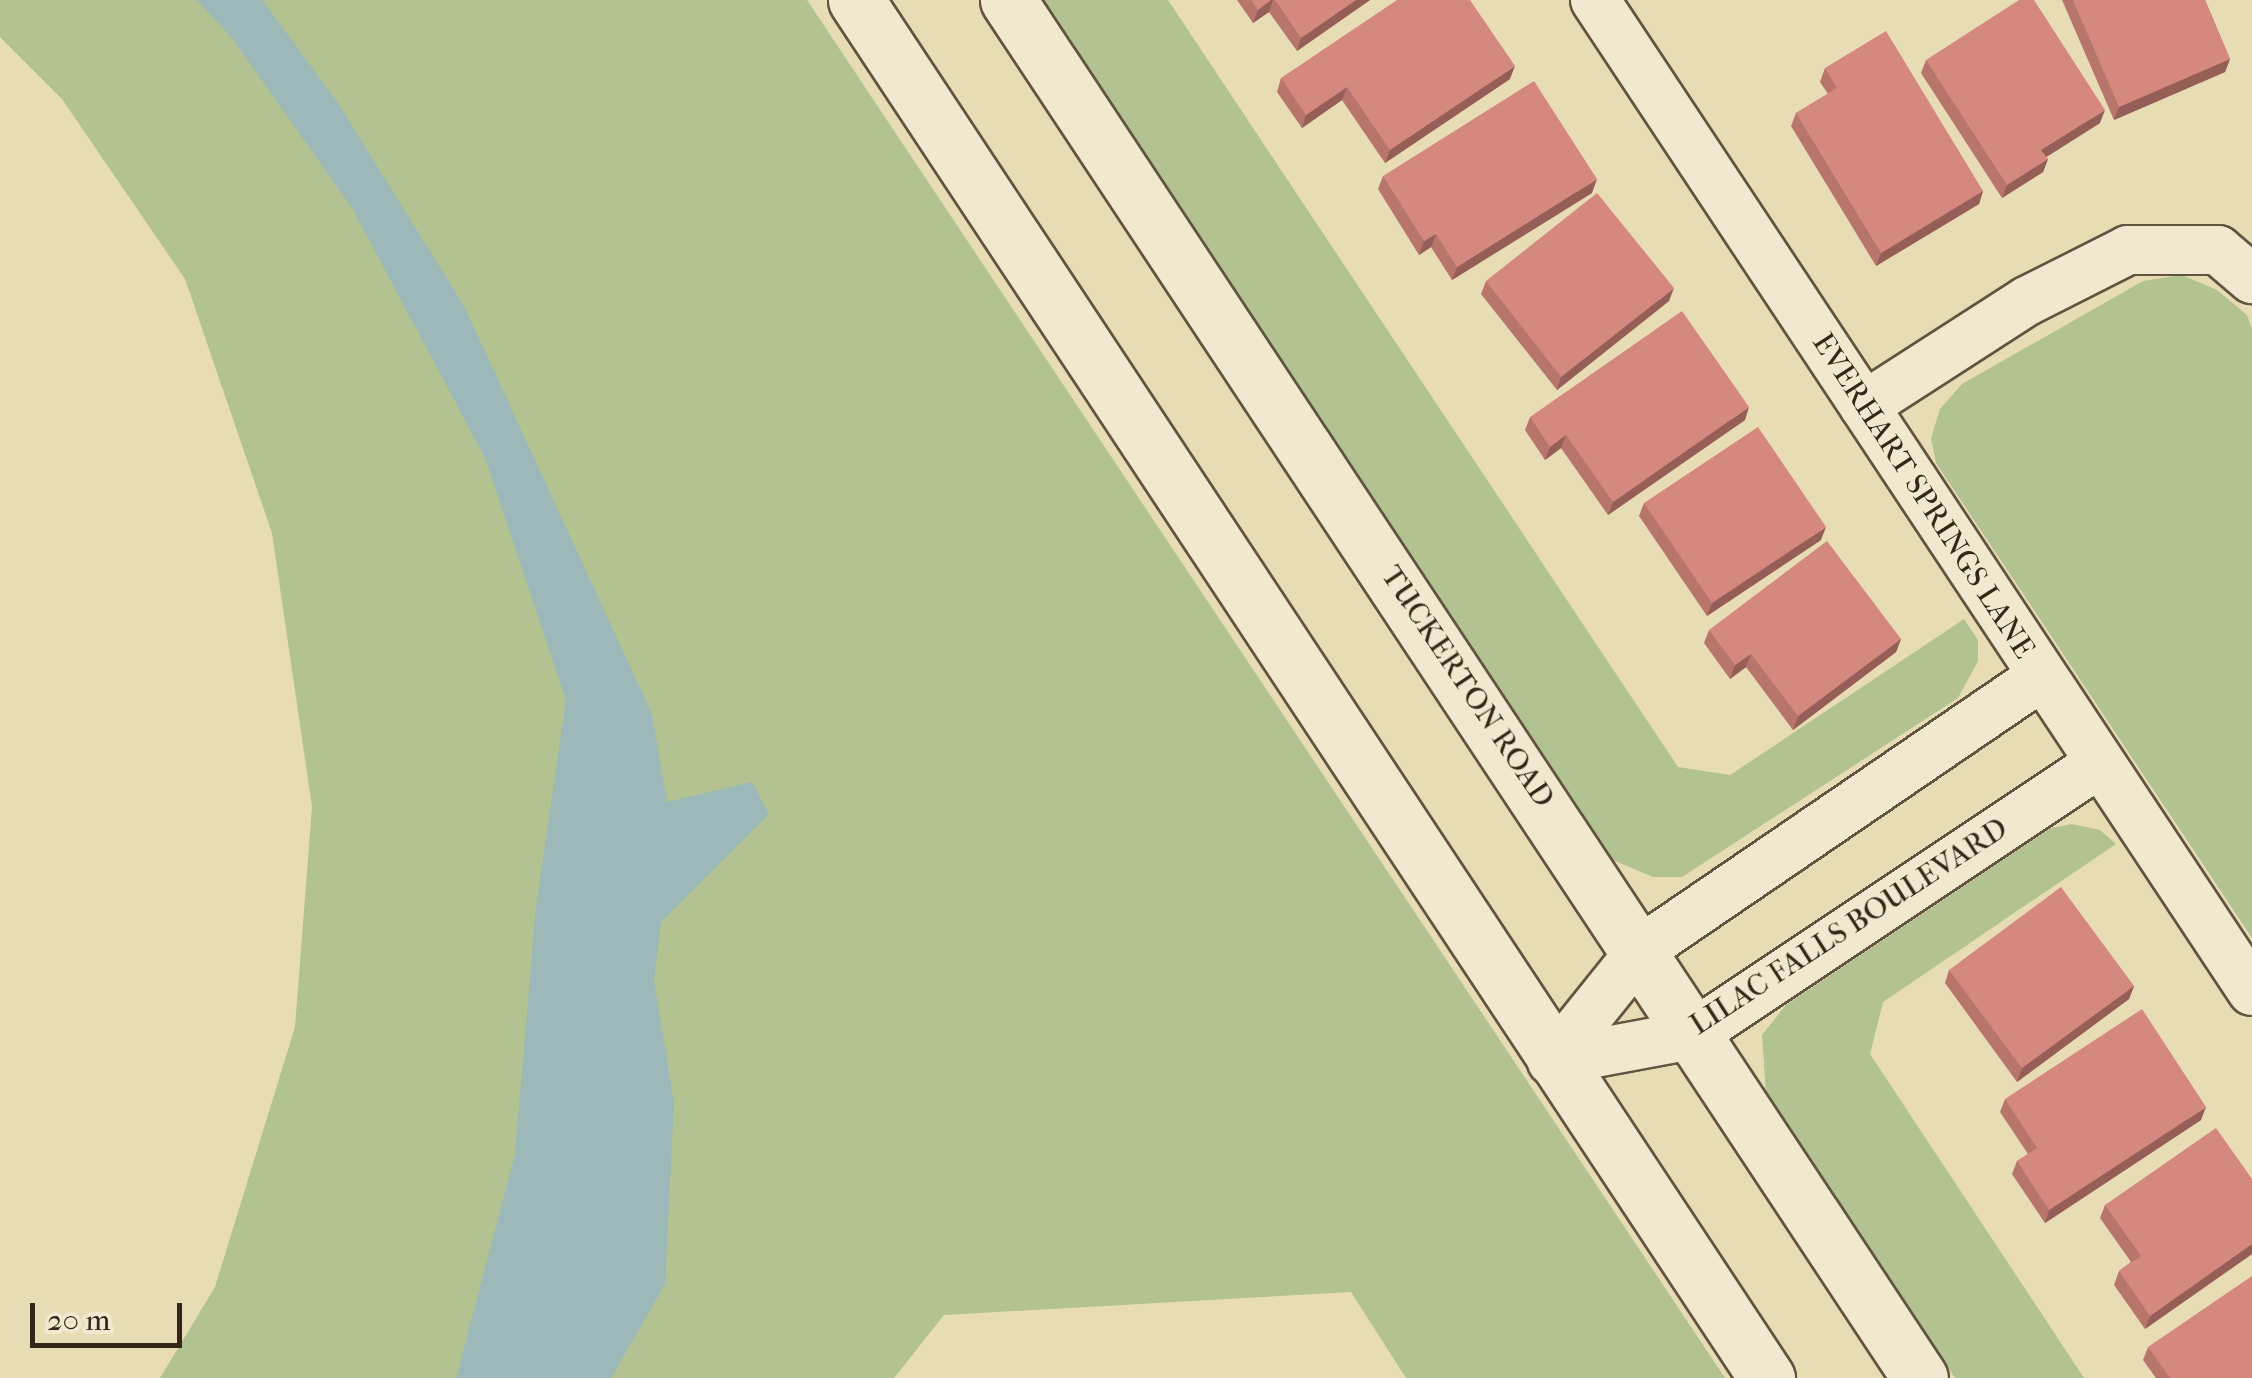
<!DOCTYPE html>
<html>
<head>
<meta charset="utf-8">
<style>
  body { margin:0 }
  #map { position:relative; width:2252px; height:1378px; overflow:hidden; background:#e8dcb5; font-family:"IM FELL French Canon",serif }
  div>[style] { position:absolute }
  .green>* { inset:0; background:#b2c291 }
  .water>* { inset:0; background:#9db8b9 }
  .roads { filter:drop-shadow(2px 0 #615440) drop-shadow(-2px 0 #615440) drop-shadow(0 2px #615440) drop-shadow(0 -2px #615440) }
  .street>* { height:48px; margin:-24px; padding:0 24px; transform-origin:24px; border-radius:24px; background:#f0e8cf }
  .secondary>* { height:55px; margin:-27.5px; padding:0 27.5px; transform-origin:27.5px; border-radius:27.5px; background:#f0e8cf }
  .wall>* { inset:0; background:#b7756c }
  .shaded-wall>* { inset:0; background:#955f58 }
  .building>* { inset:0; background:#d5887d }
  span { translate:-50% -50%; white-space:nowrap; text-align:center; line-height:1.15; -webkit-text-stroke:8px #f0e8cf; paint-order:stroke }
  .street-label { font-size:30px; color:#342719 }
  .scale { position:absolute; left:30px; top:1303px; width:152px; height:45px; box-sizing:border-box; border:5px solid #342719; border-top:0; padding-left:12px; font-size:30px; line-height:35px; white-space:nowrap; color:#342719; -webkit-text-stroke:8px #f0e8cf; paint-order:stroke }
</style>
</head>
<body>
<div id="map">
  <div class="green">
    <i style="clip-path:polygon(0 0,807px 0,1725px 1378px,1406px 1378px,1351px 1292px,944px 1315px,894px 1378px,160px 1378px,215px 1287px,295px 1027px,312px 807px,272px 533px,185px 279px,62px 99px,0 37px)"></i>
    <i style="clip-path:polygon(1040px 0,1168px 0,1678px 767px,1730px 775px,1964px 619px,1978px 640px,1978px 661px,1958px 698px,1682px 877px,1653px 877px,1610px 859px)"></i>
    <i style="clip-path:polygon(2182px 275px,2217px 290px,2247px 315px,2252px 329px,2252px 938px,1936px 463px,1931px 438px,1940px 409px,1962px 384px,2143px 281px)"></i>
    <i style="clip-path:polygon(2072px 824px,2100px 830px,2116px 844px,1883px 1002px,1870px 1054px,2084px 1378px,1955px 1378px,1766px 1093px,1762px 1035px,1786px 1005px,2051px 828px)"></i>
  </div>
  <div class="water">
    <i style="clip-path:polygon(197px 0,262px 0,336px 100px,464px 306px,652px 714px,667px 802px,752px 782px,769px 814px,661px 922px,654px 980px,674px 1103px,665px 1284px,611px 1378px,456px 1378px,515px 1154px,536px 906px,566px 700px,485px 458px,352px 208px,232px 38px)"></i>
  </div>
  <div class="roads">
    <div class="street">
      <i style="left:1595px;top:0;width:1189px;rotate:56.46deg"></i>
      <i style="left:1864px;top:406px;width:194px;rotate:-32.8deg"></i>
      <i style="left:2027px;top:301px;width:113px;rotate:-26.8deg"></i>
      <i style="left:2128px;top:250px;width:90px"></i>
      <i style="left:2218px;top:250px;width:45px;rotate:40.5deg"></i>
      <i style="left:1552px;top:1061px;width:142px;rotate:-10.5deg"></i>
      <i style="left:1692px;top:1035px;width:488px;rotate:-33.7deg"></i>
      <i style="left:1552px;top:1061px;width:144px;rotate:-51.2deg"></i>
      <i style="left:1642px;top:949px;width:483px;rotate:-34.3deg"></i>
    </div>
    <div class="secondary">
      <i style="left:856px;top:0;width:1652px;rotate:56.53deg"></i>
      <i style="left:1008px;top:0;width:1652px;rotate:56.5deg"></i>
    </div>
  </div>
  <div class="wall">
    <i style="clip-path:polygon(1237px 0,1370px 0,1297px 51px,1269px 12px,1253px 23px)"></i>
    <i style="clip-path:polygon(2062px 0,2205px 0,2230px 59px,2225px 72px,2114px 120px)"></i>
    <i style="clip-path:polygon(1926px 60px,2100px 123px,2046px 157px,2048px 159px,2043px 172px,2002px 198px,1921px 73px)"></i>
    <i style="clip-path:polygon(1825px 68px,1983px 191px,1979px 204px,1876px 266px,1791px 126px,1796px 113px,1828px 94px,1820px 82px)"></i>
    <i style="clip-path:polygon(1281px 78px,1510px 79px,1385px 163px,1342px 100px,1302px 128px,1277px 92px)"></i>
    <i style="clip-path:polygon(1383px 176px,1592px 193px,1452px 280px,1431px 247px,1419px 255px,1378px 189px)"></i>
    <i style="clip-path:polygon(1486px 281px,1669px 301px,1557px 390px,1481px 294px)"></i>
    <i style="clip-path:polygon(1530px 417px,1745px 420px,1608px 515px,1561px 448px,1545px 460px,1525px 430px)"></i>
    <i style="clip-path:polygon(1644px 503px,1821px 540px,1707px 616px,1639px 516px)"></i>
    <i style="clip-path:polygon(1709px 630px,1901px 639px,1896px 652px,1793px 730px,1746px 667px,1730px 679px,1704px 643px)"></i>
    <i style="clip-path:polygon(1949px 970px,2134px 986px,2129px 999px,2017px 1082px,1945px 983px)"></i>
    <i style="clip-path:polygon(2005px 1099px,2201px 1120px,2045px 1223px,2012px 1174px,2017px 1161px,2028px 1154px,2000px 1112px)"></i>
    <i style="clip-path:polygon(2252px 1179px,2252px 1254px,2145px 1329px,2114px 1285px,2119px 1271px,2131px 1262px,2100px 1218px,2105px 1205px)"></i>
    <i style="clip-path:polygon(2148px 1347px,2252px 1378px,2156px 1378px,2143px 1360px)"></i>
  </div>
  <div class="shaded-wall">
    <i style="clip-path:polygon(1271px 0,1273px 0,1269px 12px,1253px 23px,1258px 10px)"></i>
    <i style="clip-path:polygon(1356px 0,1370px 0,1297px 51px,1301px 38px)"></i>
    <i style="clip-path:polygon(2230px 59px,2225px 72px,2114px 120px,2119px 107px)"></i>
    <i style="clip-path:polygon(1515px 66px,1510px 79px,1385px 163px,1390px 150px)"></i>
    <i style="clip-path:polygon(1347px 87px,1342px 100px,1302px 128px,1306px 115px)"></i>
    <i style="clip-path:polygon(2105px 110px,2100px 123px,2037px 163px,2041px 150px)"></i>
    <i style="clip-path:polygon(2048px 159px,2043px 172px,2002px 198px,2007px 185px)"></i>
    <i style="clip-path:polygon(1597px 179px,1592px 193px,1452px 280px,1457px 267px)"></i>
    <i style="clip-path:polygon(1983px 191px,1979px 204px,1876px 266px,1881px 253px)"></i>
    <i style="clip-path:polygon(1436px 234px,1431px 247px,1419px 255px,1424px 241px)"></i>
    <i style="clip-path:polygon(1674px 288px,1669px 301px,1557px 390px,1561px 377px)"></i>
    <i style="clip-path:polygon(1749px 407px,1745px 420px,1608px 515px,1613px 502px)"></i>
    <i style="clip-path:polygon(1566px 435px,1561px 448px,1545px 460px,1550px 447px)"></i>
    <i style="clip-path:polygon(1826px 527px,1821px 540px,1707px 616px,1712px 603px)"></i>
    <i style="clip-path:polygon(1901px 639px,1896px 652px,1793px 730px,1798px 716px)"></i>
    <i style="clip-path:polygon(1751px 654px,1746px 667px,1730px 679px,1735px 665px)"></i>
    <i style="clip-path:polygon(2134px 986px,2129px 999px,2017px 1082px,2022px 1068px)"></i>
    <i style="clip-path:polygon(2206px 1107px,2201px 1120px,2045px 1223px,2049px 1210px)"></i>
    <i style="clip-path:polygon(2252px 1244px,2252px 1254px,2145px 1329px,2150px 1316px)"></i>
  </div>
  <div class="building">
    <i style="clip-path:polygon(1251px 0,1271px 0,1258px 10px)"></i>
    <i style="clip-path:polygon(1275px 0,1356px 0,1301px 38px)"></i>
    <i style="clip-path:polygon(1397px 0,1470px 0,1515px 66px,1390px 150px,1347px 87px,1306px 115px,1281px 78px)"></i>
    <i style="clip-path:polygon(2019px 0,2034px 0,2105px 110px,2041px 150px,2048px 159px,2007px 185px,1926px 60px)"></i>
    <i style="clip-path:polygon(2073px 0,2205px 0,2230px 59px,2119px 107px)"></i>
    <i style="clip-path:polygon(1886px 31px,1983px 191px,1881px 253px,1796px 113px,1837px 88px,1825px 68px)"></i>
    <i style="clip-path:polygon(1534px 81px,1597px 179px,1457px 267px,1436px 234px,1424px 241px,1383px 176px)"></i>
    <i style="clip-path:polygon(1597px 193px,1674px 288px,1561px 377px,1486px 281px)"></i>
    <i style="clip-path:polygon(1682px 311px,1749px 407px,1613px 502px,1566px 435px,1550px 447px,1530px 417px)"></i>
    <i style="clip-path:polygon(1758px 427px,1826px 527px,1712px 603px,1644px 503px)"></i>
    <i style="clip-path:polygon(1827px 541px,1901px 639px,1798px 716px,1751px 654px,1735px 665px,1709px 630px)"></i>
    <i style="clip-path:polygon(2061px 887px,2134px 986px,2022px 1068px,1949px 970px)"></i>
    <i style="clip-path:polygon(2142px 1009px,2206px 1107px,2049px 1210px,2017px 1161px,2037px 1148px,2005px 1099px)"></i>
    <i style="clip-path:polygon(2216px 1128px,2252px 1179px,2252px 1244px,2150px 1316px,2119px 1271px,2141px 1256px,2105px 1205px)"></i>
    <i style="clip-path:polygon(2252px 1276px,2252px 1378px,2170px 1378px,2148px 1347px)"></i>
  </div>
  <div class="street-label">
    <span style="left:1923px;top:496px;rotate:57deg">EVERHART SPRINGS LANE</span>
    <span style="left:1467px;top:687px;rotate:56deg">TUCKERTON ROAD</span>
    <span style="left:1849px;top:927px;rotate:-33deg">LILAC FALLS BOULEVARD</span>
  </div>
  <div class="scale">20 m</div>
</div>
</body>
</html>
